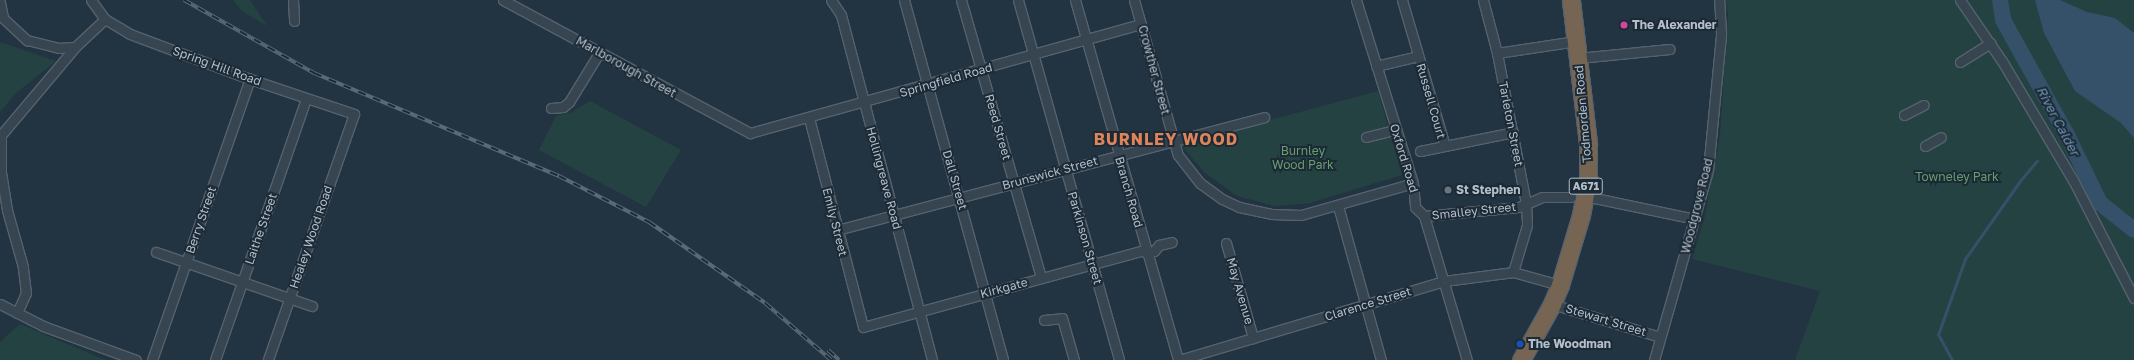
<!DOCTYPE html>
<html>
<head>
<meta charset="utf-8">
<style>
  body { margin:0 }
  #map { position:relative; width:2134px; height:360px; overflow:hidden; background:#223341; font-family:"Golos Text",sans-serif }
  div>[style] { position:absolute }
  .green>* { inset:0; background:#254242 }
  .water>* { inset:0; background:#345169 }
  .stream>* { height:2.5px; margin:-1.25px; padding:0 1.25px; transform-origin:1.25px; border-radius:1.25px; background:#345169 }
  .river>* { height:16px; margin:-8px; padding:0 8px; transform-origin:8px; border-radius:8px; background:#345169 }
  .roads { filter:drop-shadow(1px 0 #55626e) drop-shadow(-1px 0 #55626e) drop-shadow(0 1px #55626e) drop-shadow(0 -1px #55626e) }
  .street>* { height:9px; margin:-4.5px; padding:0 4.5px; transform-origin:4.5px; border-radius:4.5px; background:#374550 }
  .highway>* { height:17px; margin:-8.5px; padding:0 8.5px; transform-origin:8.5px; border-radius:8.5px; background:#776553 }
  .rail>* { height:4px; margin-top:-2px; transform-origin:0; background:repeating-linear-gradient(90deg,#1c2a36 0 8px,#586978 0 16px); box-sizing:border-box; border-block:1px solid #586978 }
  .dots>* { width:11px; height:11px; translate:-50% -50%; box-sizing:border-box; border:2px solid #1c2a36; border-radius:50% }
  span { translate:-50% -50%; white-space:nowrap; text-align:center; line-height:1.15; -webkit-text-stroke:4px #1c2a36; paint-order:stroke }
  .shield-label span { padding:1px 3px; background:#1c2a36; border:1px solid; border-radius:3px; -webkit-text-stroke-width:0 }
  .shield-label { font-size:11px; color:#b3bfcb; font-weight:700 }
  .poi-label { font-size:12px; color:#b3bfcb; font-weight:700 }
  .left { translate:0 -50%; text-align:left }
  .street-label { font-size:12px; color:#b3bfcb }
  .park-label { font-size:12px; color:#689e6e }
  .water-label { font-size:13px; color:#7094b1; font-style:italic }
  .district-label { font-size:16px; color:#de845b; font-weight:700; letter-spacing:1px }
</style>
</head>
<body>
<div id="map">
  <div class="green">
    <i style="clip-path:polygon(233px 0,250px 0,267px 26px,242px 11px)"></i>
    <i style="clip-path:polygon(1726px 0,2134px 0,2134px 360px,1795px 360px,1820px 291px,1692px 259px,1705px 216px,1720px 134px,1728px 16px)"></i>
    <i style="clip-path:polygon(0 42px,56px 61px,16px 93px,0 112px)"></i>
    <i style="clip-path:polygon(1378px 91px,1402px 175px,1310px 203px,1275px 206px,1237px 196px,1204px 172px,1180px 144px)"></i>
    <i style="clip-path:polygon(590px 101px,681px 150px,646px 207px,539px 150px,556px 116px,572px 112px)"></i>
    <i style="clip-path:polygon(20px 324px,105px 360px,0 360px,0 342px)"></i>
  </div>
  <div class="water">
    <i style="clip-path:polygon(2035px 0,2060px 0,2087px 12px,2115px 18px,2134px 33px,2134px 138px,2121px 123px,2075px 91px,2044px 33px)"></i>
  </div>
  <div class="stream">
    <i style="left:1952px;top:360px;width:29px;rotate:-119deg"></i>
    <i style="left:1938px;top:335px;width:81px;rotate:-70.4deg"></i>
    <i style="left:1965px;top:259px;width:95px;rotate:-54.8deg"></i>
    <i style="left:2020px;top:181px;width:26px;rotate:-50deg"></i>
  </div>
  <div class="river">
    <i style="left:2000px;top:0;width:20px;rotate:81deg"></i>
    <i style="left:2003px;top:20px;width:129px;rotate:60.9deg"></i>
    <i style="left:2066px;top:133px;width:78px;rotate:64.1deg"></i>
    <i style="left:2100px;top:203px;width:43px;rotate:38.5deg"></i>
  </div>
  <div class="roads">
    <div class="street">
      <i style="left:91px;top:0;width:24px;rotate:54deg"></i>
      <i style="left:105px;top:19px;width:29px;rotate:31deg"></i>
      <i style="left:130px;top:34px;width:128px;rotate:20.6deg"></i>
      <i style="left:250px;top:79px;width:110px;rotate:18.6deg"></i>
      <i style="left:354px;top:114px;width:261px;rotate:109.3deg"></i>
      <i style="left:293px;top:0;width:21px;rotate:87deg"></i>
      <i style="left:503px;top:0;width:281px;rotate:28.3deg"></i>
      <i style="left:750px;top:133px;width:406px;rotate:-15.6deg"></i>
      <i style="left:831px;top:0;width:18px;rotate:56deg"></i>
      <i style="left:841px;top:15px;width:357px;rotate:75.2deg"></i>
      <i style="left:904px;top:0;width:373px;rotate:74.6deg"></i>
      <i style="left:961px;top:0;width:289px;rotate:73.9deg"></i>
      <i style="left:1018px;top:0;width:374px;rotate:74.3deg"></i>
      <i style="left:1075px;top:0;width:374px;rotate:74deg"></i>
      <i style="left:1134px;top:0;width:161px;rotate:74.2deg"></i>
      <i style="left:1178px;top:155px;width:36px;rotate:52deg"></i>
      <i style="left:1200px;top:183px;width:27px;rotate:36deg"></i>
      <i style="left:1222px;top:199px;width:19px;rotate:25deg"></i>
      <i style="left:1239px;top:207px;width:33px;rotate:12deg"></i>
      <i style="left:1271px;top:214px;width:30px;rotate:2deg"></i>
      <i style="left:1301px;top:215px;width:116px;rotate:-15.9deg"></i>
      <i style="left:1356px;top:0;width:192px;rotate:72.7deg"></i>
      <i style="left:1413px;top:183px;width:24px;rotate:85deg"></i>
      <i style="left:1415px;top:207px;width:13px;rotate:45deg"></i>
      <i style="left:1424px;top:216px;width:150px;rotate:73.4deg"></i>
      <i style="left:1402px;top:0;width:152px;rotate:73.6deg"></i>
      <i style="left:1483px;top:0;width:55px;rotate:75.2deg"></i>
      <i style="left:1497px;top:53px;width:154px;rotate:79.1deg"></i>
      <i style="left:1526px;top:204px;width:21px;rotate:87deg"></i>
      <i style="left:1527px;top:225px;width:49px;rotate:106.6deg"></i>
      <i style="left:1960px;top:0;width:74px;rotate:55.5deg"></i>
      <i style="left:2002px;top:61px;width:139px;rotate:59.2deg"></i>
      <i style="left:2073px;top:180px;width:133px;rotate:62.7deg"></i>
      <i style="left:0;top:2px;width:16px;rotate:79deg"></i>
      <i style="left:3px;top:18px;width:33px;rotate:43deg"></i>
      <i style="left:27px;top:40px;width:32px;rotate:14deg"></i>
      <i style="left:58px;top:48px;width:17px;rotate:-3deg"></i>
      <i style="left:1497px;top:53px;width:80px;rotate:-8.6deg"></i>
      <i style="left:1578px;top:58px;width:92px;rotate:-5.6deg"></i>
      <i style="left:1960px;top:62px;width:36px;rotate:-32deg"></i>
      <i style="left:1376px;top:66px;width:43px;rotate:-13.4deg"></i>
      <i style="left:551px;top:108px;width:12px;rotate:-5deg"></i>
      <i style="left:563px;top:107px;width:8px;rotate:-40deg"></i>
      <i style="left:569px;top:102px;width:57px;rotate:-58.5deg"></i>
      <i style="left:1904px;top:115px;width:22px;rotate:-27deg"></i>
      <i style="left:809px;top:118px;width:216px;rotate:75.5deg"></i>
      <i style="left:863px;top:327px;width:292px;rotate:-15.3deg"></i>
      <i style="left:1366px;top:137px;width:30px;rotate:-14deg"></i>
      <i style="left:1925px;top:146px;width:18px;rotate:-29deg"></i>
      <i style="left:1420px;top:151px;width:95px;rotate:-11.5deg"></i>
      <i style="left:1585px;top:196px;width:112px;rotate:11.8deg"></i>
      <i style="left:1338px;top:206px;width:160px;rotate:74.4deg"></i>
      <i style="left:1424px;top:216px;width:95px;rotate:-5.4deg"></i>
      <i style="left:1519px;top:207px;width:25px;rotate:-23deg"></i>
      <i style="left:1542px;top:197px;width:29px"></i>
      <i style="left:837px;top:230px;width:442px;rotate:-14.8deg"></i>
      <i style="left:1226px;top:243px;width:99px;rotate:74.1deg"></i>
      <i style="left:156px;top:252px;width:165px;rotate:19.1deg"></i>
      <i style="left:1146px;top:253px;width:8px;rotate:-14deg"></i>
      <i style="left:1154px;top:251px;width:8px;rotate:-50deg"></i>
      <i style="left:1159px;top:245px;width:13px;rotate:-13deg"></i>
      <i style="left:0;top:304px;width:48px;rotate:27.1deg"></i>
      <i style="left:43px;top:326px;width:99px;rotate:20.1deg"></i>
      <i style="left:1552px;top:304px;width:113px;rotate:17deg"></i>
      <i style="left:17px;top:313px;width:22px;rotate:-66deg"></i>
      <i style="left:26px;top:293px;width:26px;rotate:-97deg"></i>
      <i style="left:23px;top:267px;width:59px;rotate:-105.7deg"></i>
      <i style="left:7px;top:210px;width:37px;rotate:-99deg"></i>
      <i style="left:1px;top:173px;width:38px;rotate:-90deg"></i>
      <i style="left:1px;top:135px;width:115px;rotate:-49.9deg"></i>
      <i style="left:75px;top:47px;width:41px;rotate:-43deg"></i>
      <i style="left:1044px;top:320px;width:18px;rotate:-6deg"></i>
      <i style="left:1062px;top:318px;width:44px;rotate:74.1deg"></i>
      <i style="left:152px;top:360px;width:298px;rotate:-70.8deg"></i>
      <i style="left:215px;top:360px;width:277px;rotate:-70.8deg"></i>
      <i style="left:1179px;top:360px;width:277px;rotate:-16.6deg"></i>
      <i style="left:1444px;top:281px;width:70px;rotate:-7.4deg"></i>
      <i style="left:1513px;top:272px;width:49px;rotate:15.5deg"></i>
      <i style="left:1654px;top:360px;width:198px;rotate:-74.1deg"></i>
      <i style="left:1708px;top:170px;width:137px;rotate:-84.5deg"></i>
      <i style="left:1721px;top:34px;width:34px;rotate:-93deg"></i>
    </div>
    <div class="highway">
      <i style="left:1521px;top:360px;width:64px;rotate:-61deg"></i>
      <i style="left:1552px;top:304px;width:21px;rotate:-67deg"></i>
      <i style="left:1560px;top:285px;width:73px;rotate:-73.3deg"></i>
      <i style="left:1581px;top:215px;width:38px;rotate:-79deg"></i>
      <i style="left:1588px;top:178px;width:35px;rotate:-90deg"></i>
      <i style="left:1588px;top:143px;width:144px;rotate:-96.8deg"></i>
    </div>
  </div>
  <div class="rail">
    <i style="left:184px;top:0;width:149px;rotate:29.3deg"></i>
    <i style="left:314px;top:73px;width:266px;rotate:22.8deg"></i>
    <i style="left:559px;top:176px;width:101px;rotate:27.1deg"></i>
    <i style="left:649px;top:222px;width:141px;rotate:34.9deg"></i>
    <i style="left:765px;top:303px;width:87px;rotate:40.8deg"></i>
    <i style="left:828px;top:350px;width:15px;rotate:42deg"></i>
  </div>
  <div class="dots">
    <i style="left:1624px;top:25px;background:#d1479c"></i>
    <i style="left:1448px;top:190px;background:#6b7280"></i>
    <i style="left:1520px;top:344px;background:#1a4fb4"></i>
  </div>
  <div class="shield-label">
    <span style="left:1586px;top:186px">A671</span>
  </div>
  <div class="poi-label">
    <span class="left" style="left:1632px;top:25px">The Alexander</span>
    <span class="left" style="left:1456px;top:190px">St Stephen</span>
    <span class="left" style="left:1528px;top:344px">The Woodman</span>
  </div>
  <div class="street-label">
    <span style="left:217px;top:66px;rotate:20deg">Spring Hill Road</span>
    <span style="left:626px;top:67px;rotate:29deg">Marlborough Street</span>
    <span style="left:1154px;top:70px;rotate:75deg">Crowther Street</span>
    <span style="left:946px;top:80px;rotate:-16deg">Springfield Road</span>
    <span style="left:1431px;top:101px;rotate:74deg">Russell Court</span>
    <span style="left:1583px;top:114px;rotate:-95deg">Todmorden Road</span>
    <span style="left:1511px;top:124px;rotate:79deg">Tarleton Street</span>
    <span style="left:998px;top:127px;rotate:74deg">Reed Street</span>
    <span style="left:1404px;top:158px;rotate:73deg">Oxford Road</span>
    <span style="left:1050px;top:173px;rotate:-15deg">Brunswick Street</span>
    <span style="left:884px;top:178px;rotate:75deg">Hollingreave Road</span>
    <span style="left:955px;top:180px;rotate:74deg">Dall Street</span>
    <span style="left:1129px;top:192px;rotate:74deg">Branch Road</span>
    <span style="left:1697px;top:206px;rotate:-76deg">Woodgrove Road</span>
    <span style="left:1474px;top:211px;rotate:-6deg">Smalley Street</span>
    <span style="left:201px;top:220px;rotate:-71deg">Berry Street</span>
    <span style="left:835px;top:222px;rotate:76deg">Emily Street</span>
    <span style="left:261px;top:229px;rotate:-71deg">Laithe Street</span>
    <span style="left:311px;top:237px;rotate:-71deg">Healey Wood Road</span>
    <span style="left:1085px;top:238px;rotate:74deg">Parkinson Street</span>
    <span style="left:1004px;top:288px;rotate:-15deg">Kirkgate</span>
    <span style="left:1240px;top:291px;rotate:74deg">May Avenue</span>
    <span style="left:1368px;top:304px;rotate:-17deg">Clarence Street</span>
    <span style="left:1606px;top:320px;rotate:17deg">Stewart Street</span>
  </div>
  <div class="park-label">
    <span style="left:1303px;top:158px">Burnley<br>Wood Park</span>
    <span style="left:1957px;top:177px">Towneley Park</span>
  </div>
  <div class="water-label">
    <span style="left:2058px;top:121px;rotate:62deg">River Calder</span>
  </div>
  <div class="district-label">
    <span style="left:1166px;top:139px">BURNLEY WOOD</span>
  </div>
</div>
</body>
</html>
